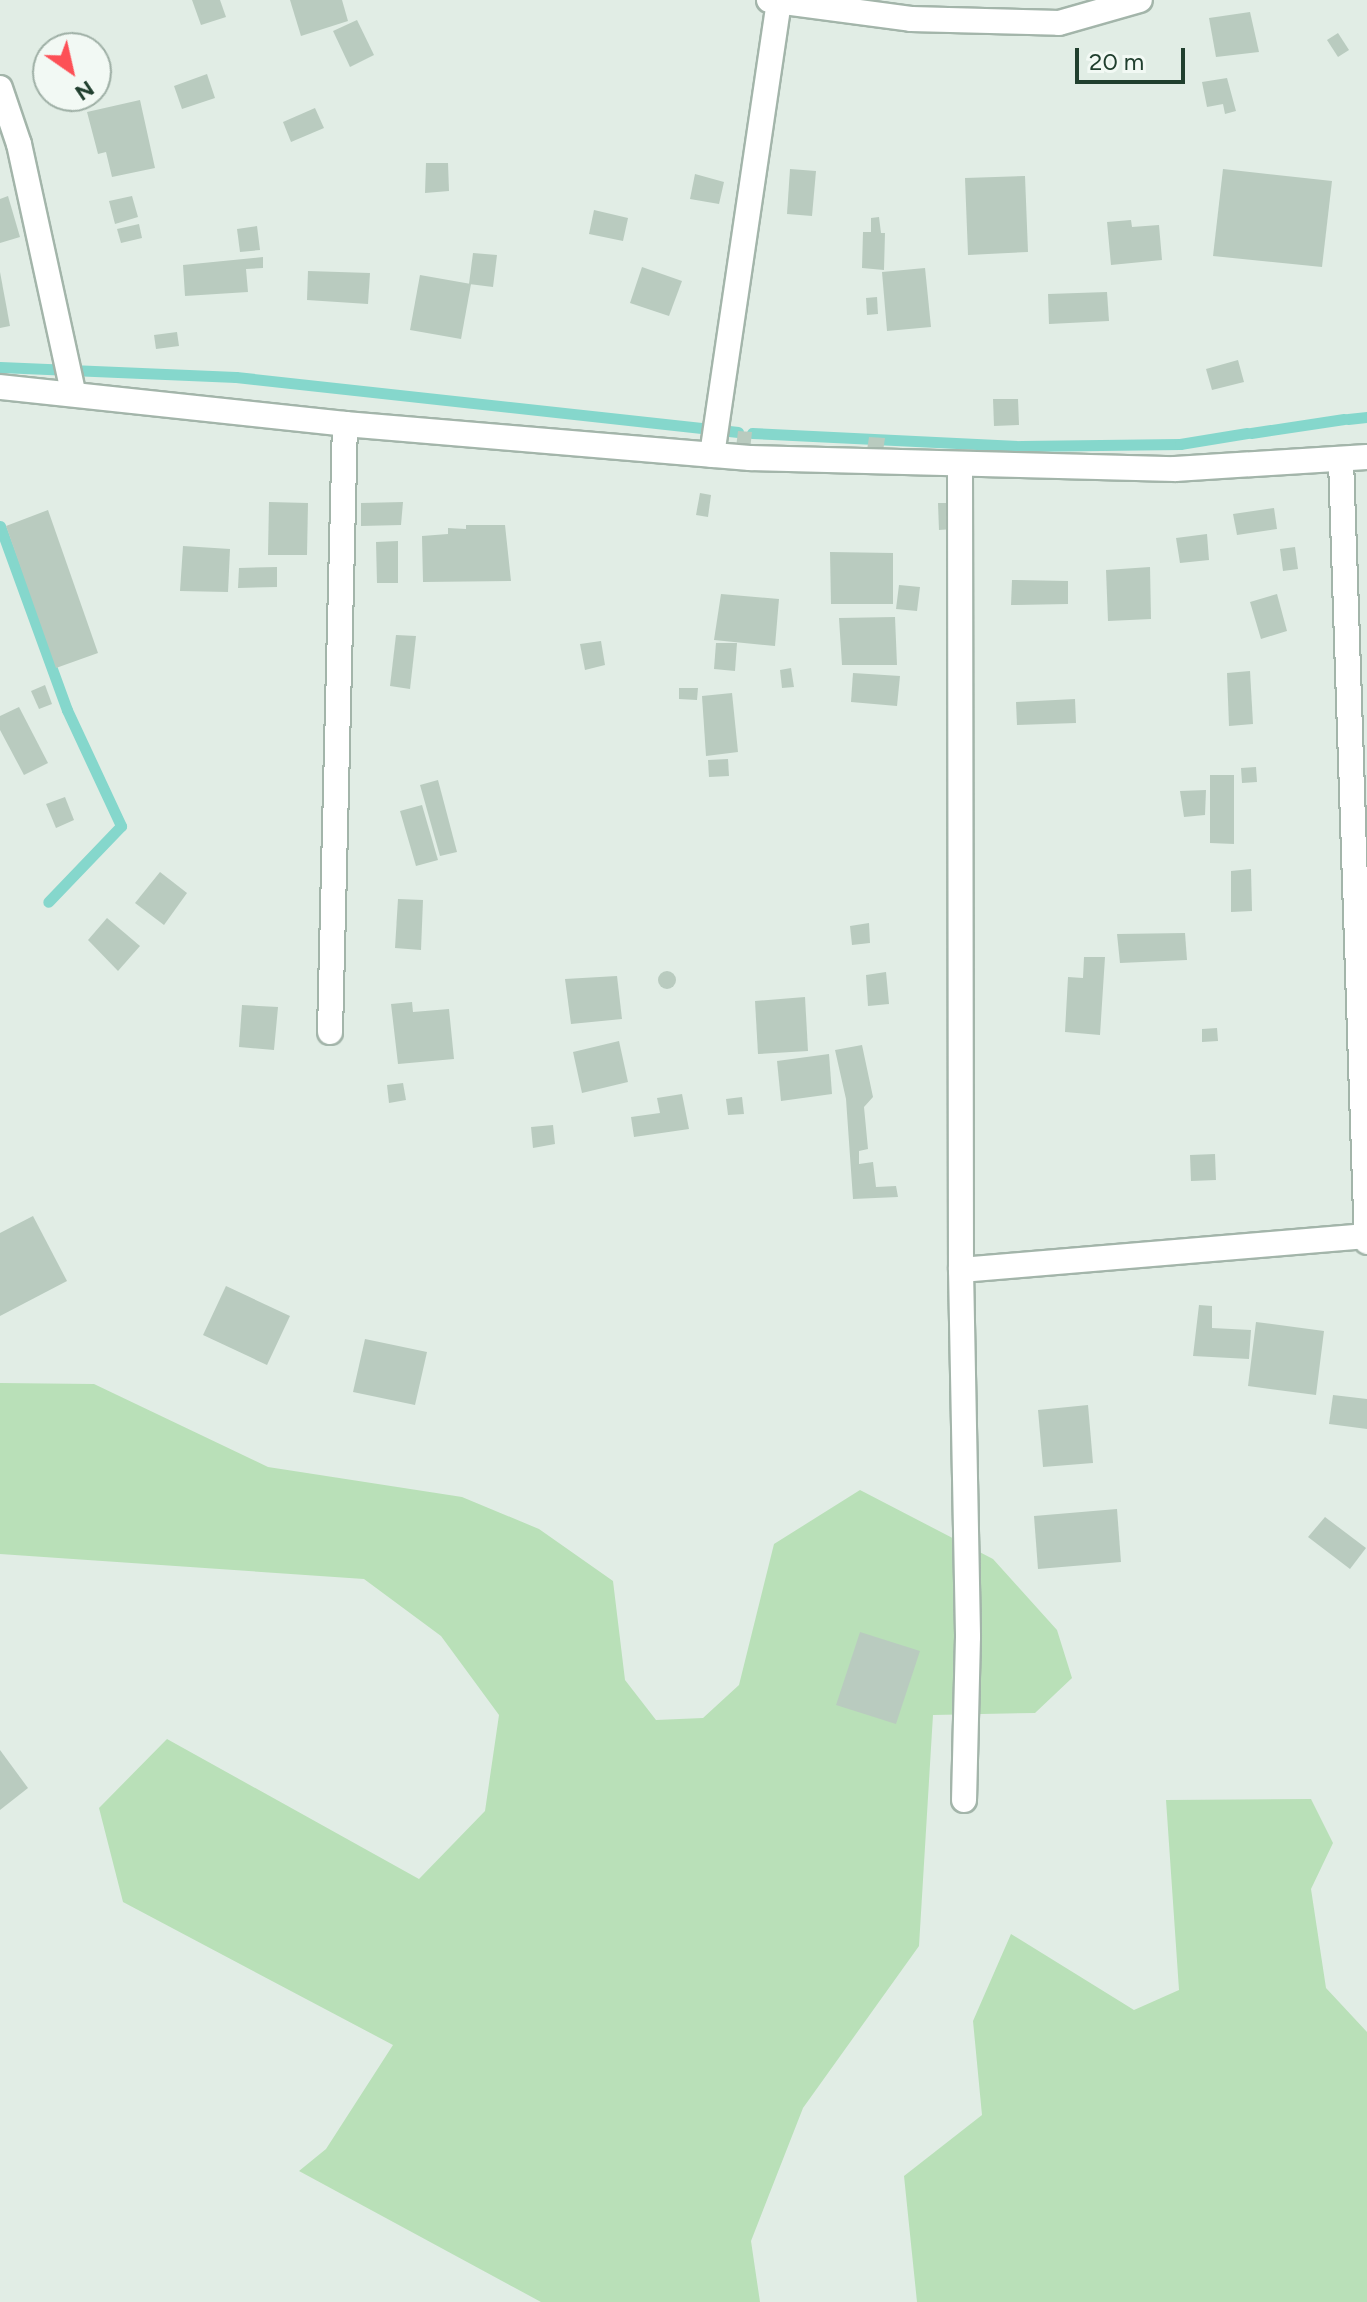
<!DOCTYPE html>
<html>
<head>
<meta charset="utf-8">
<style>
  body { margin:0 }
  #map { position:relative; width:1367px; height:2302px; overflow:hidden; background:#e1ede5; font-family:Figtree,sans-serif }
  div>[style] { position:absolute }
  .green>* { inset:0; background:#b9e0b8 }
  .stream>* { height:11px; margin:-5.5px; padding:0 5.5px; transform-origin:5.5px; border-radius:5.5px; background:#85d7cc }
  .building>* { inset:0; background:#b9cbbf }
  .round { border-radius:50% }
  .roads { filter:drop-shadow(2px 0 #a3b5aa) drop-shadow(-2px 0 #a3b5aa) drop-shadow(0 2px #a3b5aa) drop-shadow(0 -2px #a3b5aa) }
  .street>* { height:24px; margin:-12px; padding:0 12px; transform-origin:12px; border-radius:12px; background:#fff }
  .secondary>* { height:24px; margin:-12px; padding:0 12px; transform-origin:12px; border-radius:12px; background:#fff }
  span { translate:-50% -50%; white-space:nowrap; text-align:center; line-height:1.15; -webkit-text-stroke:8px #f2f9f4; paint-order:stroke }
  .north { position:absolute; left:32px; top:32px; width:80px; height:80px; box-sizing:border-box; background:#f2f9f4; border:2px solid #9eafa5; border-radius:50%; rotate:146deg; font-size:22px; font-weight:700; line-height:32px; text-align:center; color:#203f2e }
  .north::after { content:''; display:block; margin:auto; width:28px; height:36px; background:#fd5056; clip-path:polygon(50% 0,100% 100%,50% 72%,0 100%) }
  .scale { position:absolute; left:1075px; top:48px; width:110px; height:36px; box-sizing:border-box; border:4px solid #203f2e; border-top:0; padding-left:10px; font-size:24px; line-height:28px; white-space:nowrap; color:#203f2e; -webkit-text-stroke:6px #f2f9f4; paint-order:stroke }
</style>
</head>
<body>
<div id="map">
  <div class="green">
    <i style="clip-path:polygon(0 1383px,94px 1384px,268px 1467px,462px 1497px,539px 1529px,613px 1581px,625px 1680px,656px 1720px,703px 1718px,739px 1685px,774px 1544px,860px 1490px,993px 1559px,1057px 1630px,1072px 1678px,1035px 1713px,933px 1715px,919px 1946px,803px 2108px,751px 2241px,760px 2302px,541px 2302px,299px 2171px,326px 2149px,393px 2045px,123px 1902px,99px 1808px,167px 1739px,419px 1879px,485px 1811px,499px 1715px,441px 1636px,364px 1579px,0 1554px)"></i>
    <i style="clip-path:polygon(1311px 1799px,1333px 1843px,1311px 1889px,1326px 1988px,1367px 2032px,1367px 2302px,917px 2302px,904px 2176px,982px 2115px,973px 2021px,1011px 1934px,1134px 2010px,1179px 1990px,1166px 1800px)"></i>
  </div>
  <div class="stream">
    <i style="left:0;top:367px;width:236px;rotate:2.4deg"></i>
    <i style="left:236px;top:377px;width:505px;rotate:6.25deg"></i>
    <i style="left:1348px;top:419px;width:19px;rotate:-6deg"></i>
    <i style="left:752px;top:433px;width:269px;rotate:2.8deg"></i>
    <i style="left:1021px;top:446px;width:159px;rotate:-0.7deg"></i>
    <i style="left:1180px;top:444px;width:68px;rotate:-9.3deg"></i>
    <i style="left:1251px;top:433px;width:94px;rotate:-8.6deg"></i>
    <i style="left:0;top:526px;width:196px;rotate:70deg"></i>
    <i style="left:67px;top:710px;width:128px;rotate:65deg"></i>
    <i style="left:121px;top:826px;width:105px;rotate:133.8deg"></i>
  </div>
  <div class="building">
    <i style="clip-path:polygon(192px 0,220px 0,226px 17px,201px 25px)"></i>
    <i style="clip-path:polygon(290px 0,342px 0,348px 21px,301px 36px)"></i>
    <i style="clip-path:polygon(1250px 12px,1259px 52px,1216px 57px,1209px 18px)"></i>
    <i style="clip-path:polygon(357px 20px,374px 55px,350px 67px,333px 31px)"></i>
    <i style="clip-path:polygon(1338px 33px,1349px 50px,1338px 57px,1327px 40px)"></i>
    <i style="clip-path:polygon(207px 74px,215px 98px,182px 109px,174px 86px)"></i>
    <i style="clip-path:polygon(1227px 78px,1236px 111px,1225px 114px,1223px 104px,1207px 107px,1202px 82px)"></i>
    <i style="clip-path:polygon(140px 100px,155px 168px,112px 177px,106px 152px,98px 154px,87px 112px)"></i>
    <i style="clip-path:polygon(315px 108px,324px 128px,291px 142px,283px 122px)"></i>
    <i style="clip-path:polygon(426px 163px,448px 163px,449px 191px,425px 193px)"></i>
    <i style="clip-path:polygon(790px 169px,816px 171px,812px 216px,787px 214px)"></i>
    <i style="clip-path:polygon(1223px 169px,1332px 181px,1322px 267px,1213px 256px)"></i>
    <i style="clip-path:polygon(695px 174px,724px 182px,719px 204px,690px 199px)"></i>
    <i style="clip-path:polygon(1025px 176px,1028px 252px,968px 255px,965px 178px)"></i>
    <i style="clip-path:polygon(8px 196px,20px 237px,0 243px,0 199px)"></i>
    <i style="clip-path:polygon(132px 196px,138px 217px,115px 224px,109px 201px)"></i>
    <i style="clip-path:polygon(594px 210px,628px 218px,623px 241px,589px 234px)"></i>
    <i style="clip-path:polygon(879px 217px,881px 233px,885px 233px,884px 270px,862px 268px,863px 232px,871px 232px,871px 218px)"></i>
    <i style="clip-path:polygon(1131px 220px,1132px 227px,1159px 225px,1162px 260px,1111px 265px,1107px 222px)"></i>
    <i style="clip-path:polygon(139px 224px,142px 238px,121px 243px,117px 229px)"></i>
    <i style="clip-path:polygon(257px 226px,260px 250px,240px 252px,237px 229px)"></i>
    <i style="clip-path:polygon(473px 253px,497px 255px,493px 287px,469px 284px)"></i>
    <i style="clip-path:polygon(263px 257px,263px 268px,246px 269px,248px 292px,185px 296px,183px 265px)"></i>
    <i style="clip-path:polygon(642px 267px,682px 281px,669px 316px,630px 303px)"></i>
    <i style="clip-path:polygon(925px 268px,931px 327px,887px 331px,882px 272px)"></i>
    <i style="clip-path:polygon(308px 271px,370px 273px,368px 304px,307px 300px)"></i>
    <i style="clip-path:polygon(0 272px,10px 326px,0 328px)"></i>
    <i style="clip-path:polygon(420px 275px,471px 284px,461px 339px,410px 330px)"></i>
    <i style="clip-path:polygon(1107px 292px,1109px 321px,1049px 324px,1048px 294px)"></i>
    <i style="clip-path:polygon(877px 297px,878px 314px,867px 315px,866px 298px)"></i>
    <i style="clip-path:polygon(177px 332px,179px 346px,156px 349px,154px 335px)"></i>
    <i style="clip-path:polygon(1238px 360px,1244px 382px,1212px 390px,1206px 369px)"></i>
    <i style="clip-path:polygon(993px 399px,1018px 399px,1019px 425px,994px 426px)"></i>
    <i style="clip-path:polygon(738px 431px,752px 432px,750px 450px,736px 448px)"></i>
    <i style="clip-path:polygon(869px 437px,885px 438px,882px 458px,866px 457px)"></i>
    <i style="clip-path:polygon(700px 493px,711px 495px,708px 517px,696px 515px)"></i>
    <i style="clip-path:polygon(269px 502px,308px 503px,307px 555px,268px 555px)"></i>
    <i style="clip-path:polygon(403px 502px,401px 525px,361px 526px,361px 503px)"></i>
    <i style="clip-path:polygon(938px 503px,951px 503px,953px 529px,939px 530px)"></i>
    <i style="clip-path:polygon(1274px 508px,1277px 529px,1237px 535px,1233px 514px)"></i>
    <i style="clip-path:polygon(48px 510px,98px 653px,56px 668px,6px 526px)"></i>
    <i style="clip-path:polygon(466px 525px,505px 525px,511px 581px,423px 582px,422px 536px,448px 534px,448px 528px,466px 529px)"></i>
    <i style="clip-path:polygon(1207px 534px,1209px 560px,1180px 563px,1176px 538px)"></i>
    <i style="clip-path:polygon(398px 541px,398px 583px,377px 583px,376px 542px)"></i>
    <i style="clip-path:polygon(183px 546px,230px 549px,228px 592px,180px 591px)"></i>
    <i style="clip-path:polygon(1295px 547px,1298px 569px,1283px 571px,1280px 549px)"></i>
    <i style="clip-path:polygon(830px 552px,893px 553px,893px 604px,831px 604px)"></i>
    <i style="clip-path:polygon(277px 567px,277px 587px,238px 588px,239px 568px)"></i>
    <i style="clip-path:polygon(1150px 567px,1151px 619px,1108px 621px,1106px 570px)"></i>
    <i style="clip-path:polygon(1012px 580px,1068px 581px,1068px 604px,1011px 605px)"></i>
    <i style="clip-path:polygon(899px 585px,920px 587px,917px 611px,896px 609px)"></i>
    <i style="clip-path:polygon(721px 594px,779px 599px,775px 646px,714px 640px)"></i>
    <i style="clip-path:polygon(1277px 594px,1287px 631px,1261px 639px,1250px 602px)"></i>
    <i style="clip-path:polygon(895px 617px,897px 665px,842px 665px,839px 618px)"></i>
    <i style="clip-path:polygon(396px 635px,416px 636px,410px 689px,390px 686px)"></i>
    <i style="clip-path:polygon(601px 641px,605px 665px,585px 670px,580px 644px)"></i>
    <i style="clip-path:polygon(716px 643px,737px 643px,735px 671px,714px 669px)"></i>
    <i style="clip-path:polygon(791px 668px,794px 687px,782px 688px,780px 670px)"></i>
    <i style="clip-path:polygon(1250px 671px,1253px 724px,1229px 726px,1227px 673px)"></i>
    <i style="clip-path:polygon(853px 673px,900px 676px,897px 706px,851px 702px)"></i>
    <i style="clip-path:polygon(45px 685px,52px 704px,39px 709px,31px 691px)"></i>
    <i style="clip-path:polygon(679px 688px,698px 688px,697px 700px,679px 699px)"></i>
    <i style="clip-path:polygon(732px 693px,738px 752px,706px 756px,702px 696px)"></i>
    <i style="clip-path:polygon(1075px 699px,1076px 723px,1017px 725px,1016px 702px)"></i>
    <i style="clip-path:polygon(19px 707px,48px 763px,24px 775px,0 730px,0 716px)"></i>
    <i style="clip-path:polygon(728px 759px,729px 776px,709px 777px,708px 760px)"></i>
    <i style="clip-path:polygon(1256px 767px,1257px 782px,1242px 783px,1241px 768px)"></i>
    <i style="clip-path:polygon(1210px 775px,1234px 775px,1234px 844px,1210px 843px)"></i>
    <i style="clip-path:polygon(438px 780px,457px 852px,440px 856px,420px 785px)"></i>
    <i style="clip-path:polygon(1206px 790px,1205px 815px,1184px 817px,1180px 791px)"></i>
    <i style="clip-path:polygon(65px 797px,74px 820px,56px 828px,46px 804px)"></i>
    <i style="clip-path:polygon(422px 805px,438px 860px,416px 866px,400px 811px)"></i>
    <i style="clip-path:polygon(1251px 869px,1252px 911px,1231px 912px,1231px 871px)"></i>
    <i style="clip-path:polygon(160px 872px,187px 893px,164px 925px,135px 903px)"></i>
    <i style="clip-path:polygon(398px 899px,423px 900px,421px 950px,395px 948px)"></i>
    <i style="clip-path:polygon(107px 918px,140px 946px,118px 971px,88px 940px)"></i>
    <i style="clip-path:polygon(869px 923px,870px 943px,852px 945px,850px 926px)"></i>
    <i style="clip-path:polygon(1185px 933px,1187px 960px,1120px 963px,1117px 934px)"></i>
    <i style="clip-path:polygon(1084px 957px,1105px 957px,1100px 1035px,1065px 1032px,1068px 977px,1083px 978px)"></i>
    <i class="round" style="left:658px;top:971px;width:18px;height:18px"></i>
    <i style="clip-path:polygon(886px 972px,889px 1004px,868px 1006px,866px 975px)"></i>
    <i style="clip-path:polygon(617px 976px,622px 1019px,571px 1024px,565px 979px)"></i>
    <i style="clip-path:polygon(805px 997px,808px 1051px,758px 1054px,755px 1001px)"></i>
    <i style="clip-path:polygon(412px 1002px,413px 1012px,449px 1009px,454px 1059px,398px 1064px,391px 1004px)"></i>
    <i style="clip-path:polygon(242px 1005px,278px 1007px,274px 1050px,239px 1047px)"></i>
    <i style="clip-path:polygon(1217px 1028px,1218px 1041px,1202px 1042px,1202px 1029px)"></i>
    <i style="clip-path:polygon(619px 1041px,628px 1082px,582px 1093px,573px 1052px)"></i>
    <i style="clip-path:polygon(862px 1045px,873px 1097px,864px 1107px,868px 1149px,859px 1151px,859px 1164px,873px 1162px,876px 1187px,896px 1186px,898px 1197px,853px 1199px,846px 1099px,835px 1050px)"></i>
    <i style="clip-path:polygon(829px 1054px,832px 1094px,781px 1101px,777px 1061px)"></i>
    <i style="clip-path:polygon(403px 1083px,406px 1100px,389px 1103px,387px 1085px)"></i>
    <i style="clip-path:polygon(682px 1094px,689px 1129px,634px 1137px,631px 1117px,660px 1113px,657px 1098px)"></i>
    <i style="clip-path:polygon(742px 1097px,744px 1114px,728px 1115px,726px 1099px)"></i>
    <i style="clip-path:polygon(553px 1125px,555px 1144px,533px 1148px,531px 1127px)"></i>
    <i style="clip-path:polygon(1215px 1154px,1216px 1180px,1191px 1181px,1190px 1155px)"></i>
    <i style="clip-path:polygon(33px 1216px,67px 1281px,0 1316px,0 1233px)"></i>
    <i style="clip-path:polygon(226px 1286px,290px 1316px,267px 1365px,203px 1335px)"></i>
    <i style="clip-path:polygon(1199px 1305px,1212px 1306px,1212px 1328px,1251px 1330px,1249px 1359px,1193px 1356px)"></i>
    <i style="clip-path:polygon(1256px 1322px,1324px 1331px,1316px 1395px,1248px 1386px)"></i>
    <i style="clip-path:polygon(365px 1339px,427px 1352px,415px 1405px,353px 1392px)"></i>
    <i style="clip-path:polygon(1333px 1395px,1367px 1399px,1367px 1429px,1329px 1424px)"></i>
    <i style="clip-path:polygon(1088px 1405px,1093px 1463px,1043px 1467px,1038px 1410px)"></i>
    <i style="clip-path:polygon(1117px 1509px,1121px 1562px,1038px 1569px,1034px 1516px)"></i>
    <i style="clip-path:polygon(1325px 1517px,1366px 1548px,1350px 1569px,1308px 1537px)"></i>
    <i style="clip-path:polygon(860px 1632px,920px 1651px,896px 1724px,836px 1705px)"></i>
    <i style="clip-path:polygon(0 1750px,28px 1788px,0 1810px)"></i>
  </div>
  <div class="roads">
    <div class="street">
      <i style="left:769px;top:0;width:143px;rotate:7.6deg"></i>
      <i style="left:911px;top:19px;width:148px;rotate:1.5deg"></i>
      <i style="left:1059px;top:23px;width:84px;rotate:-15.9deg"></i>
      <i style="left:0;top:88px;width:59px;rotate:71.3deg"></i>
      <i style="left:19px;top:144px;width:254px;rotate:77.7deg"></i>
      <i style="left:712px;top:455px;width:460px;rotate:-81.6deg"></i>
      <i style="left:1341px;top:460px;width:782px;rotate:88.1deg"></i>
      <i style="left:960px;top:465px;width:805px;rotate:89.93deg"></i>
      <i style="left:961px;top:1270px;width:367px;rotate:88.9deg"></i>
      <i style="left:968px;top:1637px;width:163px;rotate:91.4deg"></i>
      <i style="left:330px;top:1032px;width:608px;rotate:-88.59deg"></i>
      <i style="left:961px;top:1270px;width:407px;rotate:-4.8deg"></i>
    </div>
    <div class="secondary">
      <i style="left:0;top:387px;width:347px;rotate:6.1deg"></i>
      <i style="left:345px;top:424px;width:406px;rotate:4.8deg"></i>
      <i style="left:750px;top:458px;width:425px;rotate:1.5deg"></i>
      <i style="left:1175px;top:469px;width:192px;rotate:-3.6deg"></i>
    </div>
  </div>
  <div class="north">N</div>
  <div class="scale">20 m</div>
</div>
</body>
</html>
